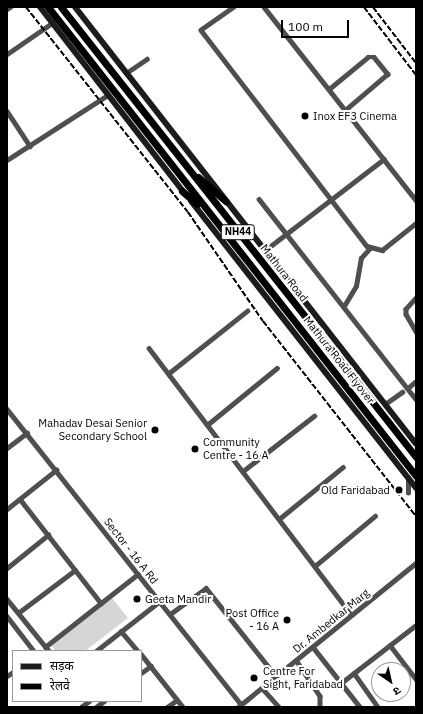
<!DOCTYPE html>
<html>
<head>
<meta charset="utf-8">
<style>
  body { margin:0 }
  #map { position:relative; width:423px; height:714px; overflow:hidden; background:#fff; font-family:"IBM Plex Sans","Noto Sans Devanagari",sans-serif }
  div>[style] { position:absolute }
  .green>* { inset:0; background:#d6d6d6 }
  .minor>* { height:4.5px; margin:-2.25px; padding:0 2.25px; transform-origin:2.25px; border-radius:2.25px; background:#4f4f4f }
  .secondary>* { height:6px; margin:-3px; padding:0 3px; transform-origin:3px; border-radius:3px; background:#1c1c1c }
  .trunk>* { height:7px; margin:-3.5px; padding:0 3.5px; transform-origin:3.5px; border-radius:3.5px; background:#000 }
  .rail>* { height:1.5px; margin-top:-0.75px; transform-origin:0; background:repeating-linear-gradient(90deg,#000 0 6px,transparent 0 8px) }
  .dots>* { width:11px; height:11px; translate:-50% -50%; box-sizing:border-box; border:2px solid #fff; border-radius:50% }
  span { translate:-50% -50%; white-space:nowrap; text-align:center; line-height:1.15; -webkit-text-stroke:4px #fff; paint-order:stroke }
  .shield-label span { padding:1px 3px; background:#fff; border:1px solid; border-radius:3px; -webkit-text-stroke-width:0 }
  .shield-label { font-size:10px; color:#000; font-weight:700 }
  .poi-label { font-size:11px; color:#000 }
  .left { translate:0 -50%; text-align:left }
  .right { translate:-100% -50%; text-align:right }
  .street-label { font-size:11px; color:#000 }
  .frame { position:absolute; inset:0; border:8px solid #000; pointer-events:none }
  .legend { position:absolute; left:12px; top:650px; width:130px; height:52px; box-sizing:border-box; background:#fff; border:1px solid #999; margin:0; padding:5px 7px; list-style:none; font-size:12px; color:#000 }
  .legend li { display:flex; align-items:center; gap:8px; height:20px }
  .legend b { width:20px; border:1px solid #999 }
  .north { position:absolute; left:371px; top:662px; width:40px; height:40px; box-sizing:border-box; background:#fff; border:1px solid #999; border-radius:50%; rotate:146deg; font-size:11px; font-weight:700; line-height:16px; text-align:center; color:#000 }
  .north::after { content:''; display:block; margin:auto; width:14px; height:18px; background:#000; clip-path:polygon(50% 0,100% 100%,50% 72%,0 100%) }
  .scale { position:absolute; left:281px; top:20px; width:68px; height:18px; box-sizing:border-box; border:2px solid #000; border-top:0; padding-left:5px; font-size:12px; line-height:14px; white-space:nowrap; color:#000; -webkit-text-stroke:3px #fff; paint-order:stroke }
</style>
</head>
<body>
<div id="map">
  <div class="green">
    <i style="clip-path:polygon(112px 598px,128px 618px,85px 651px,56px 651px,51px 645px)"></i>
  </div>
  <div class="minor">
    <i style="left:234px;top:7px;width:40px;rotate:145.1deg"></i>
    <i style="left:201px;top:30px;width:272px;rotate:52.5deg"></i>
    <i style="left:367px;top:246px;width:16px;rotate:15deg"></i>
    <i style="left:382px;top:250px;width:43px;rotate:-38.5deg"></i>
    <i style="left:264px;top:7px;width:246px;rotate:51.8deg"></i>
    <i style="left:7px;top:9px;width:4px;rotate:-34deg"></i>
    <i style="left:7px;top:54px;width:55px;rotate:-34.6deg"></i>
    <i style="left:126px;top:73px;width:25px;rotate:-34deg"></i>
    <i style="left:329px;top:89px;width:50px;rotate:-39.4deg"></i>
    <i style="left:368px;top:57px;width:6px"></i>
    <i style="left:374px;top:57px;width:22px;rotate:51deg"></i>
    <i style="left:388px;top:74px;width:55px;rotate:139.4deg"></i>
    <i style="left:7px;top:111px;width:42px;rotate:56.7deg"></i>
    <i style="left:7px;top:160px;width:120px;rotate:-32.8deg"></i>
    <i style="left:259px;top:199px;width:254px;rotate:51.9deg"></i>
    <i style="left:264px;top:251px;width:151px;rotate:-37.5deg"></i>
    <i style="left:416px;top:298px;width:15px;rotate:132deg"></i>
    <i style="left:406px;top:309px;width:5px;rotate:90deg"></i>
    <i style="left:406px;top:314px;width:20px;rotate:60deg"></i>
    <i style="left:344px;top:306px;width:23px;rotate:-59deg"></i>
    <i style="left:356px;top:286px;width:28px;rotate:-80deg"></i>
    <i style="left:361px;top:258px;width:13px;rotate:-48deg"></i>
    <i style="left:149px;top:348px;width:335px;rotate:52.8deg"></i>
    <i style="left:169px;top:373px;width:100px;rotate:-38.5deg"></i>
    <i style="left:408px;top:388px;width:11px;rotate:-41deg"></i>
    <i style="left:385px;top:404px;width:21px;rotate:-35deg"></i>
    <i style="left:7px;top:409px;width:377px;rotate:51.6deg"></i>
    <i style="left:207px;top:425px;width:90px;rotate:-39.2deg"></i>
    <i style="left:7px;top:448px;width:25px;rotate:-37deg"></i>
    <i style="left:243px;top:471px;width:90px;rotate:-37.8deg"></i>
    <i style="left:408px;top:493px;width:15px;rotate:-90deg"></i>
    <i style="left:20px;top:499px;width:132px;rotate:52.1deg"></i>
    <i style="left:7px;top:509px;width:63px;rotate:-38.5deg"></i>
    <i style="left:279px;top:519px;width:82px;rotate:-39.1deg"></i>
    <i style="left:315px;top:566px;width:78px;rotate:-39.8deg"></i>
    <i style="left:7px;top:568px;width:53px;rotate:-38.8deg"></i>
    <i style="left:7px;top:599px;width:67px;rotate:51.1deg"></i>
    <i style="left:18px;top:613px;width:71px;rotate:-37deg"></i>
    <i style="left:170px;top:614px;width:44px;rotate:-35.8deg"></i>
    <i style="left:206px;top:588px;width:112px;rotate:51.5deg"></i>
    <i style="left:7px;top:616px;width:44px;rotate:52.4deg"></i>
    <i style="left:121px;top:631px;width:26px;rotate:50deg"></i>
    <i style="left:390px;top:645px;width:43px;rotate:52.6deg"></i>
    <i style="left:45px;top:647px;width:118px;rotate:-38.1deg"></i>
    <i style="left:313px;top:647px;width:76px;rotate:51.9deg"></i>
    <i style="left:96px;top:651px;width:81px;rotate:-38deg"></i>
    <i style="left:141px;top:654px;width:68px;rotate:51.6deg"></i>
    <i style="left:296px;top:660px;width:43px;rotate:56.3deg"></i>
    <i style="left:320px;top:696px;width:11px;rotate:90deg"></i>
    <i style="left:141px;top:673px;width:12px;rotate:-35deg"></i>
    <i style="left:354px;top:673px;width:42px;rotate:54.8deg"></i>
    <i style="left:7px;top:676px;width:7px;rotate:-34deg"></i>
    <i style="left:341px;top:683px;width:95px;rotate:-37.7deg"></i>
    <i style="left:262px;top:688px;width:25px;rotate:48deg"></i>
    <i style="left:81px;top:707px;width:10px;rotate:-37deg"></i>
    <i style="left:96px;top:707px;width:10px;rotate:-37deg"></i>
    <i style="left:167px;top:707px;width:12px;rotate:-35deg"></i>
    <i style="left:238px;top:707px;width:229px;rotate:-39deg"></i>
  </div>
  <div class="secondary">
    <i style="left:40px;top:7px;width:237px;rotate:52.2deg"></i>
    <i style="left:75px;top:7px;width:554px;rotate:52.03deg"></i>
    <i style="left:191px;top:201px;width:365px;rotate:51.9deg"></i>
  </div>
  <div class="trunk">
    <i style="left:48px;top:7px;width:596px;rotate:51.88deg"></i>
    <i style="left:61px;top:7px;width:573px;rotate:51.73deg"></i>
    <i style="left:198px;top:177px;width:37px;rotate:41deg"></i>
    <i style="left:182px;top:191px;width:20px;rotate:41deg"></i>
  </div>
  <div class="rail">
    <i style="left:26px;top:7px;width:261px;rotate:51.7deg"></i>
    <i style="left:188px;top:212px;width:132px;rotate:55.5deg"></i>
    <i style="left:263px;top:321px;width:248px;rotate:51.9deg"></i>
    <i style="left:364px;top:7px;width:86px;rotate:52.6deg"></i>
    <i style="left:373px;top:7px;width:71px;rotate:52.5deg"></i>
  </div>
  <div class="dots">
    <i style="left:305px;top:116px;background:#000"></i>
    <i style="left:155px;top:430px;background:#000"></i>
    <i style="left:195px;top:449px;background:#000"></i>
    <i style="left:399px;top:490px;background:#000"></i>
    <i style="left:137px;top:599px;background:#000"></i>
    <i style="left:287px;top:620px;background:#000"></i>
    <i style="left:254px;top:678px;background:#000"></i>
  </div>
  <div class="shield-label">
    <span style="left:238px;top:232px">NH44</span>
  </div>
  <div class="poi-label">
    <span class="left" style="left:313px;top:116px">Inox EF3 Cinema</span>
    <span class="right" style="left:147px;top:430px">Mahadav Desai Senior<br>Secondary School</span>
    <span class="left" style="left:203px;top:449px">Community<br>Centre - 16 A</span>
    <span class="right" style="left:390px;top:490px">Old Faridabad</span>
    <span class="left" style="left:145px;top:599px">Geeta Mandir</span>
    <span class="right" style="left:279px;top:620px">Post Office<br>- 16 A</span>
    <span class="left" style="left:263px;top:678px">Centre For<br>Sight, Faridabad</span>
  </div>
  <div class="street-label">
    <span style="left:284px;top:273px;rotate:52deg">Mathura Road</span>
    <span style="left:339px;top:360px;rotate:52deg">Mathura Road Flyover</span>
    <span style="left:131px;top:551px;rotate:52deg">Sector - 16 A Rd</span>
    <span style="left:331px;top:621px;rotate:-39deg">Dr. Ambedkar Marg</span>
  </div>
  <div class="frame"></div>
  <ul class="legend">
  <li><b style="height:5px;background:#1c1c1c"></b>सड़क</li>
  <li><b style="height:5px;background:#000"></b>रेलवे</li>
  </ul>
  <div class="north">उ</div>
  <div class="scale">100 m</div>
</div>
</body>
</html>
